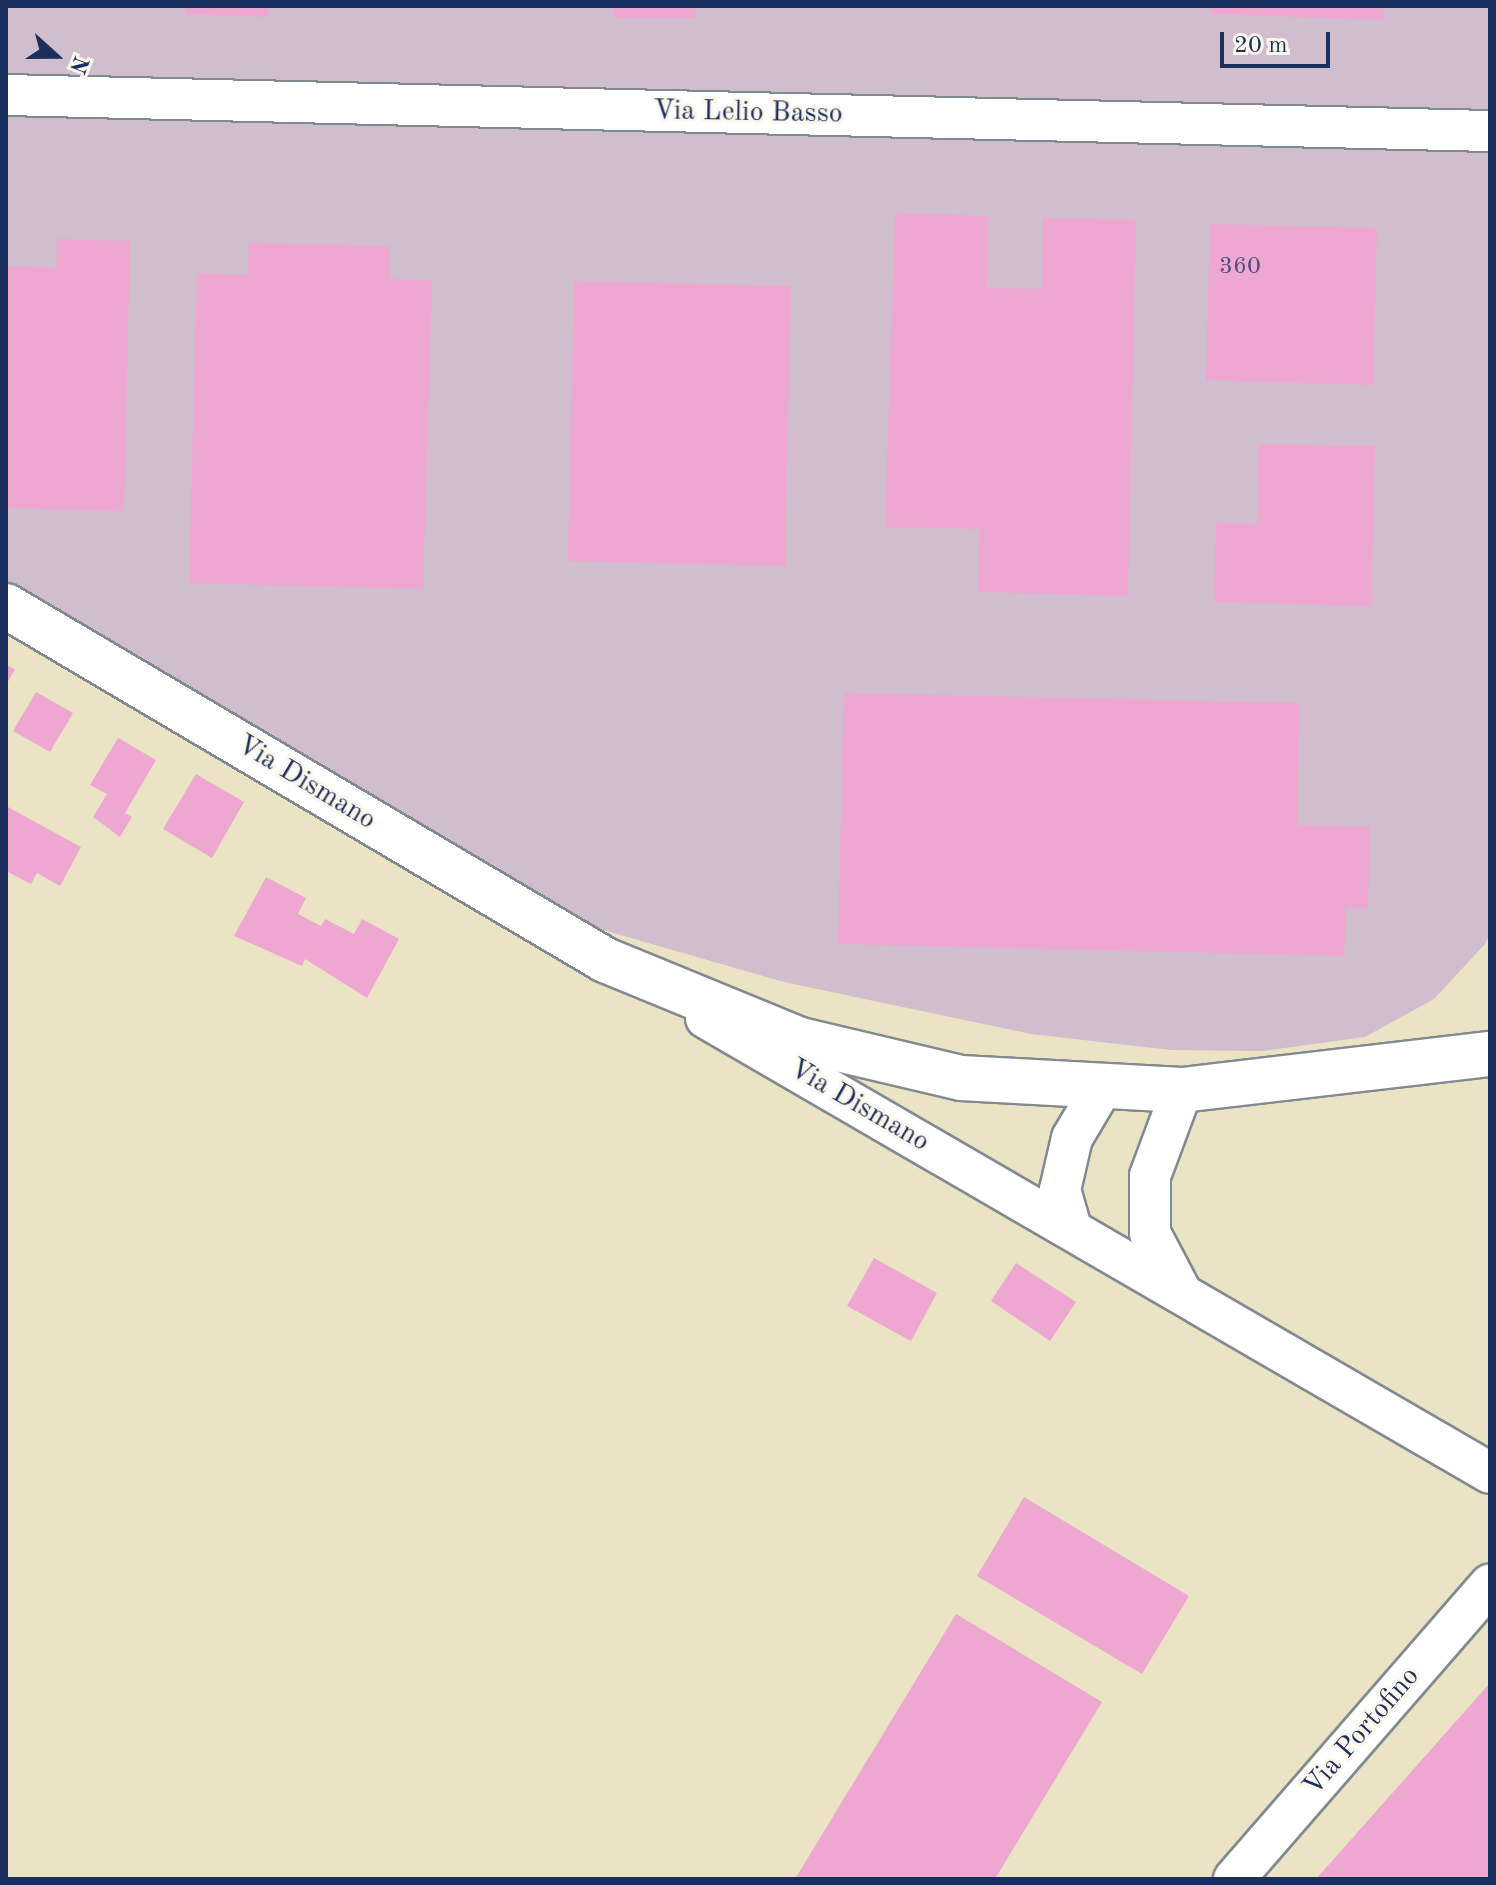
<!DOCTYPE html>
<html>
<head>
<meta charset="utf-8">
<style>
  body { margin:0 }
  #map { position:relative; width:1496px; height:1885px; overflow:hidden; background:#eae4c4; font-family:"Old Standard TT",serif }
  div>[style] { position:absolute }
  .industrial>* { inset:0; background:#d0bdcd }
  .building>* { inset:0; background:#eda7d1 }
  .roads { filter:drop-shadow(2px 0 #828a91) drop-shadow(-2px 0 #828a91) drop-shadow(0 2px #828a91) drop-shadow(0 -2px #828a91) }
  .minor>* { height:40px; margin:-20px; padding:0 20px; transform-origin:20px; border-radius:20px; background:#fff }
  .major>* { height:44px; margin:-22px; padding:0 22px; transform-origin:22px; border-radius:22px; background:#fff }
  span { translate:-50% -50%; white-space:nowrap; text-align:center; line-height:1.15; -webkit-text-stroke:6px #fbf7ec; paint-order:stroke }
  .number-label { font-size:24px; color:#504d7b }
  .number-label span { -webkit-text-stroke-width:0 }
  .street-label { font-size:28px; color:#1b2f5e }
  .frame { position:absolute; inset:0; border:8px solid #1b2f5e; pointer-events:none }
  .north { position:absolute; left:16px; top:16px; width:80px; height:80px; -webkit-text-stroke:6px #fbf7ec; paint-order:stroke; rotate:111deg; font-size:22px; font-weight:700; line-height:32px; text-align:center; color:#1b2f5e }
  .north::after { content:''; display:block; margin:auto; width:28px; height:36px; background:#1b2f5e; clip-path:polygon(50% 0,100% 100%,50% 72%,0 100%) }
  .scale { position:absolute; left:1220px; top:32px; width:110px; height:36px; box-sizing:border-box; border:4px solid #1b2f5e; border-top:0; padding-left:10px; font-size:24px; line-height:28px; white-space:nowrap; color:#1b2f5e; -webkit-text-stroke:6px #fbf7ec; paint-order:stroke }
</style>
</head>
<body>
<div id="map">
  <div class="industrial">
    <i style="clip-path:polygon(6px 6px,1490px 6px,1490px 934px,1485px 944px,1434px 999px,1365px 1037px,1262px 1051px,1171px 1050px,1031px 1034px,784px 982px,596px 928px,6px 581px)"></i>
  </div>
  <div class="building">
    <i style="clip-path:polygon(186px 6px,269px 6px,268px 17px,186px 14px)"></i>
    <i style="clip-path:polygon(614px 6px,696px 6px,696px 18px,614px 18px)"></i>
    <i style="clip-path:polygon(1212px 6px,1384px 6px,1383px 20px,1212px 14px)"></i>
    <i style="clip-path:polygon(895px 213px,988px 216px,987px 288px,1042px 289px,1043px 218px,1136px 220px,1128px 596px,978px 592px,980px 529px,885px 527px)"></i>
    <i style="clip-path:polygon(1210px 224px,1377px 228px,1373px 385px,1206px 380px)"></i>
    <i style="clip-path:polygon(57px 239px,130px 241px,124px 511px,6px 508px,6px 266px,56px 268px)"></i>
    <i style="clip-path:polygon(249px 243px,390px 246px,389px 279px,432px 281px,423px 589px,189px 583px,197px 273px,248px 275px)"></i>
    <i style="clip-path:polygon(574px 281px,791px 286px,785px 566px,568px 561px)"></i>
    <i style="clip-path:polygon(1259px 444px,1375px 446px,1371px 606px,1214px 602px,1216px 523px,1257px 524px)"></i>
    <i style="clip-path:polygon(6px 665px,15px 669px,6px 685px)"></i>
    <i style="clip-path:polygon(36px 692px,73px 713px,50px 752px,13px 731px)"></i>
    <i style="clip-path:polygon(844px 693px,1300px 703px,1297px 825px,1370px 827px,1368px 909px,1346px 908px,1344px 956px,838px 944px)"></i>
    <i style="clip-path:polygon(118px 738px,156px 760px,125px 813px,132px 817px,120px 837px,93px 817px,107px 794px,90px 785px)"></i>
    <i style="clip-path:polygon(196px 774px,244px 802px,212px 858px,163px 829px)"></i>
    <i style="clip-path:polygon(6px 806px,81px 847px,60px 886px,37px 873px,31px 884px,6px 871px)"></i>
    <i style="clip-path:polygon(266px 877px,306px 898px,298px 914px,321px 926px,325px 919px,354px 934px,362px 919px,399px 939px,367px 998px,305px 959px,302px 966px,234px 936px)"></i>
    <i style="clip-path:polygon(874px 1258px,937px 1293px,911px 1341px,847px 1306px)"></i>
    <i style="clip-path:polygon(1016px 1263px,1076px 1302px,1050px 1341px,991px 1301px)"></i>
    <i style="clip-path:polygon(1024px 1497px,1189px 1596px,1142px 1674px,977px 1576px)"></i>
    <i style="clip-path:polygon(956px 1614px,1102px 1702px,995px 1879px,795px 1879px)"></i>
    <i style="clip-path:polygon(1490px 1683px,1490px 1879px,1316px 1879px)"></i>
  </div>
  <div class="roads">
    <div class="minor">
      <i style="left:6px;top:95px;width:1484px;rotate:1.39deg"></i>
      <i style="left:706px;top:1018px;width:906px;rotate:30.13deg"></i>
      <i style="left:1071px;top:1228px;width:40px;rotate:-106deg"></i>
      <i style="left:1060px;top:1190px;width:53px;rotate:-77deg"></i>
      <i style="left:1072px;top:1138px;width:61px;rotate:-59.2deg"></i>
      <i style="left:1180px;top:1290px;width:64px;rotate:-117.8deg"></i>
      <i style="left:1150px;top:1233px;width:57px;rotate:-90deg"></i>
      <i style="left:1150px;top:1176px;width:92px;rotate:-69.6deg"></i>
      <i style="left:1234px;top:1879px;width:390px;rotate:-49deg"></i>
    </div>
    <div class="major">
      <i style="left:6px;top:606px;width:696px;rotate:30.58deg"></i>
      <i style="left:605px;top:960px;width:211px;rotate:22.3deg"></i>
      <i style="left:800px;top:1040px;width:165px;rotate:13.3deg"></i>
      <i style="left:961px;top:1078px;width:221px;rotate:3.1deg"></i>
      <i style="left:1182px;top:1090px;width:310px;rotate:-6.7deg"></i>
    </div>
  </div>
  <div class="number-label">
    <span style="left:1240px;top:268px">360</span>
  </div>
  <div class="street-label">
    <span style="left:748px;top:113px;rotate:1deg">Via Lelio Basso</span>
    <span style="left:306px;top:783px;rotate:31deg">Via Dismano</span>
    <span style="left:859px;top:1106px;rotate:30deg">Via Dismano</span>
    <span style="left:1362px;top:1732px;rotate:-49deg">Via Portofino</span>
  </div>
  <div class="frame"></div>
  <div class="north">N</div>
  <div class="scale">20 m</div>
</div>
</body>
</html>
